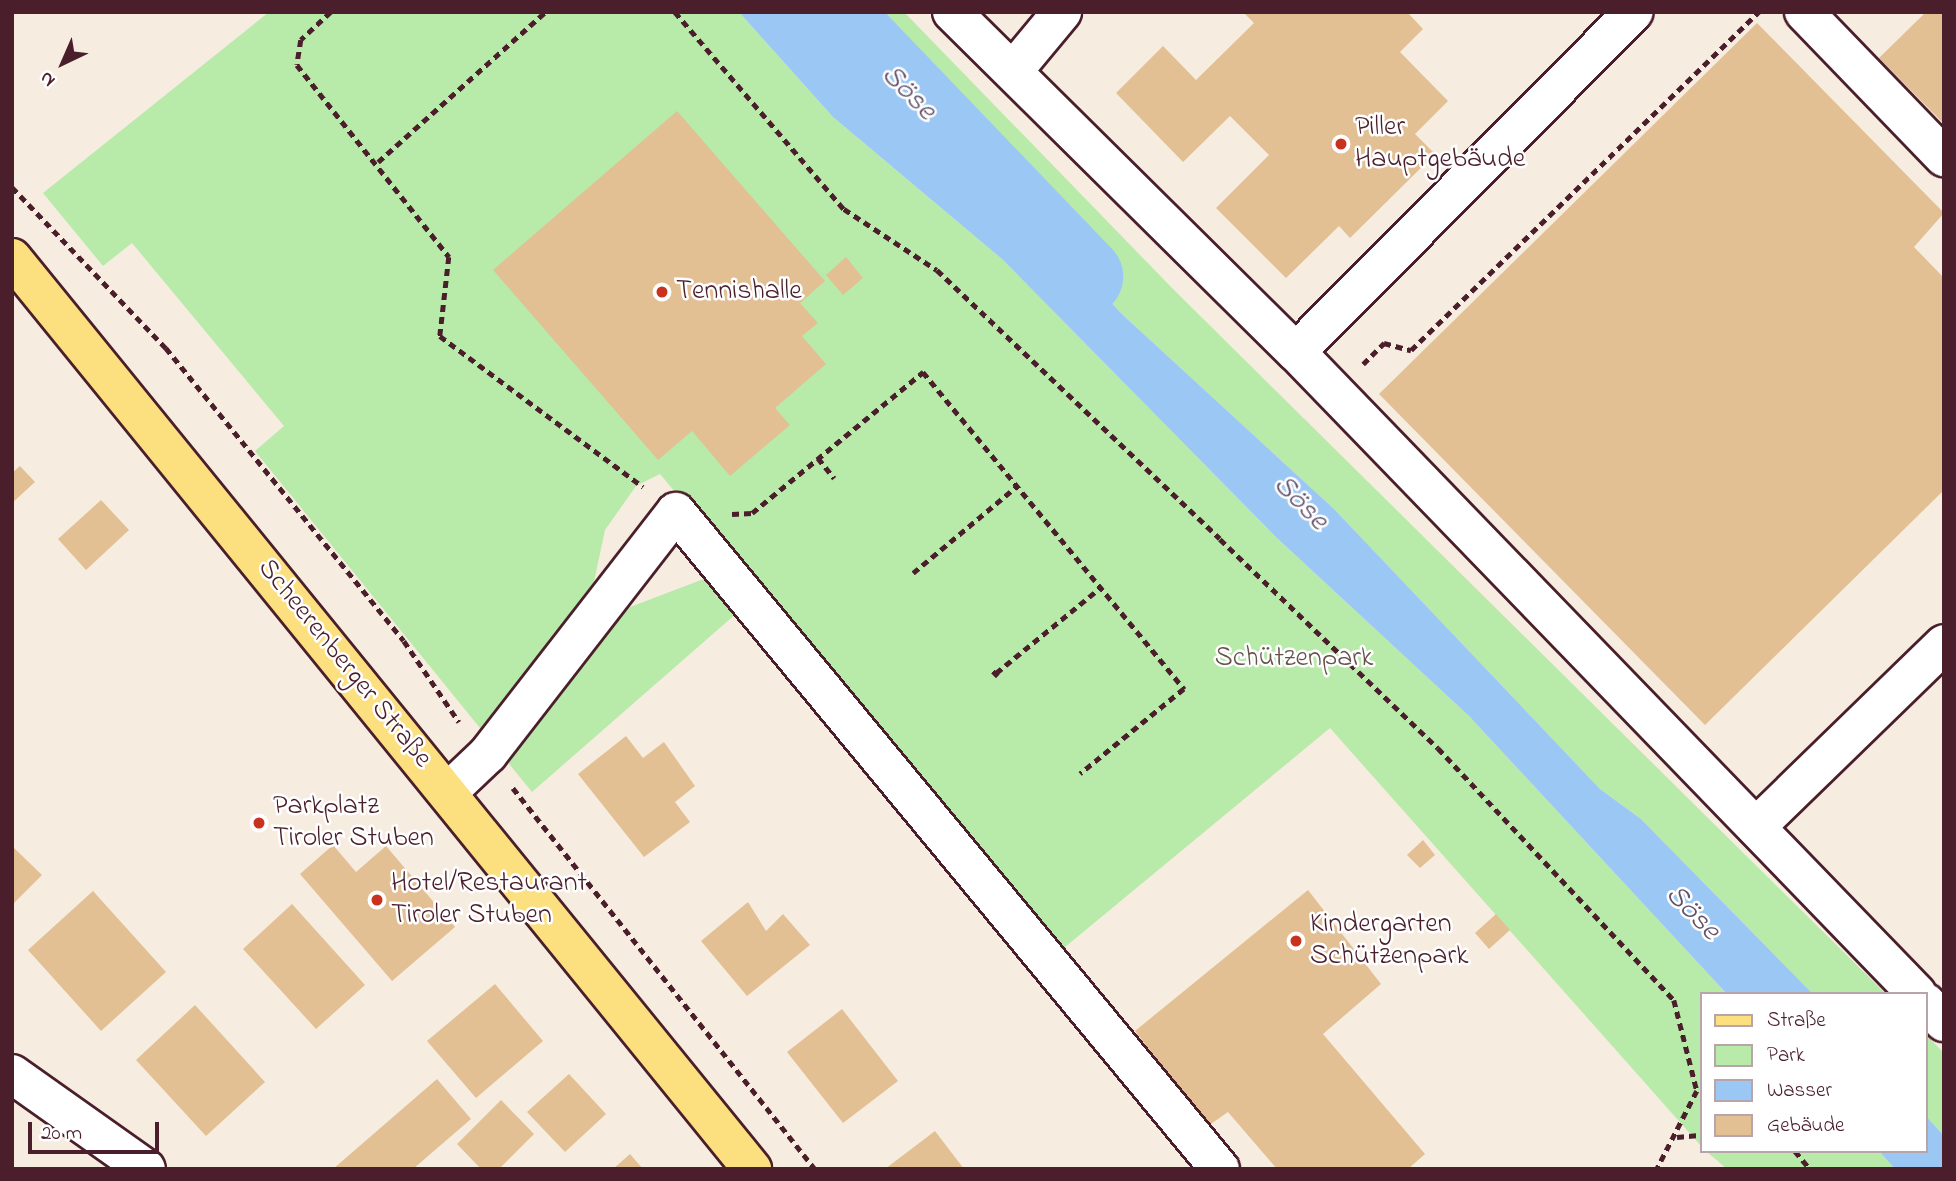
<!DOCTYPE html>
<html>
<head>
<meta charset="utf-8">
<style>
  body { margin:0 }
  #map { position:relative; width:1956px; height:1181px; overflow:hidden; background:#f6ecdf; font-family:"Indie Flower",sans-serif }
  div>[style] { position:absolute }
  .green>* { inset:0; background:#b8eaaa }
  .water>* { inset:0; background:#9bc7f5 }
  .river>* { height:79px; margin:-39.5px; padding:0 39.5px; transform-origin:39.5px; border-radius:39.5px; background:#9bc7f5 }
  .building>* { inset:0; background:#e2c094 }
  .path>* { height:4.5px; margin-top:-2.25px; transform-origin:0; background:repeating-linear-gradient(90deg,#4a1f2b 0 7px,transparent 0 12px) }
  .roads { filter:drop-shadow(2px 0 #4a1f2b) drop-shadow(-2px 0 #4a1f2b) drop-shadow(0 2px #4a1f2b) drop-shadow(0 -2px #4a1f2b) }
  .minor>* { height:38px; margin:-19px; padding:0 19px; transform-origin:19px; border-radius:19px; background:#fff }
  .major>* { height:38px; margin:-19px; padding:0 19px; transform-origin:19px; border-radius:19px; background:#fce080 }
  .dots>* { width:19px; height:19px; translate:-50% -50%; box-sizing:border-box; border:4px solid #fff; border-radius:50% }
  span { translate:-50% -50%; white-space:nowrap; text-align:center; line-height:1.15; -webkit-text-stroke:5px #fff; paint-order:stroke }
  .poi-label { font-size:28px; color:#4a1f2b }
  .left { translate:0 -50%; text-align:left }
  .park-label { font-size:28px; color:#66524b }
  .street-label { font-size:28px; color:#4a1f2b }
  .water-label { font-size:30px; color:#625168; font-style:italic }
  .frame { position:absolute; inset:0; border:14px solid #4a1f2b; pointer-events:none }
  .legend { position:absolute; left:1700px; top:992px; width:228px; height:161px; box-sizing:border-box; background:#fff; border:2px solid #b7a5aa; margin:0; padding:9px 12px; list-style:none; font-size:21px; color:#4a1f2b }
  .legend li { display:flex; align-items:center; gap:14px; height:35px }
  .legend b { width:35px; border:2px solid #b7a5aa }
  .north { position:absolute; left:28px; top:28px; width:70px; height:70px; -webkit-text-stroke:5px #fff; paint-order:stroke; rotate:224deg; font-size:19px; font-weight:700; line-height:28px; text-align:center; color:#4a1f2b }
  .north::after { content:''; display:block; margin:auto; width:24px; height:32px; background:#4a1f2b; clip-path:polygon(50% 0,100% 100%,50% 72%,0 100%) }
  .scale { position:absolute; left:28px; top:1122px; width:131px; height:32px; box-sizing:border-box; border:4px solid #4a1f2b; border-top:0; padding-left:9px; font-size:21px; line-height:24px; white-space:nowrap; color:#4a1f2b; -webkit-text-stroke:5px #fff; paint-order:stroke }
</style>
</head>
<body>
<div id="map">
  <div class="green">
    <i style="clip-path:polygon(269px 12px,739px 12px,833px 117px,1002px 259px,1277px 538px,1469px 716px,1727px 994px,1702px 994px,1702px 1147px,1330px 728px,1059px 952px,660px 474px,636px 486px,605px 530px,592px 591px,617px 612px,709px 577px,738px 612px,532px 792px,255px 451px,284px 426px,132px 243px,103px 266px,43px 193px)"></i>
    <i style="clip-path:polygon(829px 12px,904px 12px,1173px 289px,1886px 994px,1813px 994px,1641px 819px,1600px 789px,1334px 509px,1124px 316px)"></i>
    <i style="clip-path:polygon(1926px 1035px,1944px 1053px,1944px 1136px,1926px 1116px)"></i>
    <i style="clip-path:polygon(1706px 1151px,1879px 1151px,1895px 1169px,1727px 1169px)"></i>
  </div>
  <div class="water">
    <i style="clip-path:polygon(739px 12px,829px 12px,1124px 316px,1334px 509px,1600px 789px,1641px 819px,1813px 994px,1727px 994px,1469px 716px,1277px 538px,1002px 259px,833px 117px)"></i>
    <i style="clip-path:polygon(1926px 1116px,1944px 1136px,1944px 1169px,1895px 1169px,1879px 1151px,1926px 1151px)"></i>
  </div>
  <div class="river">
    <i style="left:830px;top:12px;width:366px;rotate:46.2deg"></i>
  </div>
  <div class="building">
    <i style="clip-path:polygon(1243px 12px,1407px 12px,1423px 29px,1400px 52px,1448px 101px,1415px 134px,1435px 154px,1350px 238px,1339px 226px,1286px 278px,1216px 208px,1269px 155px,1230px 116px,1183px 162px,1116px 93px,1163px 46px,1196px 80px,1254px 23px)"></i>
    <i style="clip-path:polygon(1926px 12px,1944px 12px,1944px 124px,1879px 58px)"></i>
    <i style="clip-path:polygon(1757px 23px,1944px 213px,1914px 247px,1944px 278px,1944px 490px,1705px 725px,1379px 394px)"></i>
    <i style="clip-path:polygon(677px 111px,825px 281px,800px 303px,818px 323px,802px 336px,826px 364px,775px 408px,790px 425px,730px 476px,692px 431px,658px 460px,493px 270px)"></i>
    <i style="clip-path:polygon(846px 257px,863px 278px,843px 295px,826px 275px)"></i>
    <i style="clip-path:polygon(20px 466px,35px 482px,12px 503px,12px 473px)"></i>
    <i style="clip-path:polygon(101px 500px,129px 530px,86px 570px,58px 539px)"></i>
    <i style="clip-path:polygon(626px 736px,643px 758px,664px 742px,695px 786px,675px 802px,690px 822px,644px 857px,578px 774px)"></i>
    <i style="clip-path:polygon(1423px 840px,1435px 855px,1420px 868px,1407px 855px)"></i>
    <i style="clip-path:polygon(333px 845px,356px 872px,386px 846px,455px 927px,392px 981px,300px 874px)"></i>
    <i style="clip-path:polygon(12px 846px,42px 875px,12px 905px)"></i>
    <i style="clip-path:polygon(1308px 890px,1381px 984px,1323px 1034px,1425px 1154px,1408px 1169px,1277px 1169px,1228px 1112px,1208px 1126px,1135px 1031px)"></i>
    <i style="clip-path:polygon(93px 891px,166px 972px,101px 1031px,28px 950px)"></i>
    <i style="clip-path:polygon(748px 902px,766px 931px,783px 914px,810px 945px,747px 996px,701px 941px)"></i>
    <i style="clip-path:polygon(292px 904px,365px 985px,316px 1029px,243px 949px)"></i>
    <i style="clip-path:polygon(1496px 914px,1510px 930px,1489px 949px,1475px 933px)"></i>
    <i style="clip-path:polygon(495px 984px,543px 1041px,476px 1098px,427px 1041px)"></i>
    <i style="clip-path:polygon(195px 1005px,265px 1082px,206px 1136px,136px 1060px)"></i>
    <i style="clip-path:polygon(842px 1009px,898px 1081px,843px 1123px,787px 1052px)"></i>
    <i style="clip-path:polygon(569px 1074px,606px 1114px,565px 1152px,527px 1112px)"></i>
    <i style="clip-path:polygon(437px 1079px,471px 1119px,413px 1169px,333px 1169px)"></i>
    <i style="clip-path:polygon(501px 1100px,534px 1134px,499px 1169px,481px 1169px,457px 1144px)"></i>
    <i style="clip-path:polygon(935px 1131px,964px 1169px,885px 1169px)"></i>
    <i style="clip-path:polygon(630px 1154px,643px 1169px,613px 1169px)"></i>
  </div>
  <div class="path">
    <i style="left:331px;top:12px;width:41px;rotate:137deg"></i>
    <i style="left:301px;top:40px;width:25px;rotate:99deg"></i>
    <i style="left:297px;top:65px;width:245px;rotate:51.6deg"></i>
    <i style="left:449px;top:257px;width:80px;rotate:96.5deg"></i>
    <i style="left:440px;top:336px;width:253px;rotate:36.6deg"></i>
    <i style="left:675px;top:12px;width:260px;rotate:49.4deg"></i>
    <i style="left:844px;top:209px;width:111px;rotate:33.3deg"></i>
    <i style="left:937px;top:270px;width:390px;rotate:43.5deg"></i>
    <i style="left:1220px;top:539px;width:302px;rotate:43.8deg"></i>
    <i style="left:1438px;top:748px;width:345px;rotate:46.9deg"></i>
    <i style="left:1674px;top:1000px;width:94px;rotate:75.8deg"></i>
    <i style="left:1697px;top:1091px;width:88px;rotate:117.1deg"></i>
    <i style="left:378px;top:162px;width:224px;rotate:-41.9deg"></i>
    <i style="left:12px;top:187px;width:223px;rotate:46.3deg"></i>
    <i style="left:166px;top:348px;width:377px;rotate:50.9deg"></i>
    <i style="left:404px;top:641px;width:98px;rotate:55.8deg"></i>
    <i style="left:1363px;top:364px;width:30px;rotate:-45deg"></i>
    <i style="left:1384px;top:343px;width:28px;rotate:15deg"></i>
    <i style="left:1411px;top:350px;width:485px;rotate:-44.2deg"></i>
    <i style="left:818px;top:458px;width:26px;rotate:51deg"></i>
    <i style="left:732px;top:514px;width:20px;rotate:-3deg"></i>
    <i style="left:752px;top:513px;width:222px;rotate:-39.5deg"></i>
    <i style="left:923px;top:372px;width:411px;rotate:50.5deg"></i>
    <i style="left:1184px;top:689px;width:134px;rotate:140.7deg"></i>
    <i style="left:913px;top:573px;width:136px;rotate:-39.9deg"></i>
    <i style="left:993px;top:671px;width:7px;rotate:45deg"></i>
    <i style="left:996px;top:673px;width:134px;rotate:-39.3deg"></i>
    <i style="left:513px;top:788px;width:486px;rotate:51.6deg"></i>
    <i style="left:1677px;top:1137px;width:25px;rotate:-5deg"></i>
    <i style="left:1795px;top:1151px;width:23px;rotate:50deg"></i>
  </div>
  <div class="roads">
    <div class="minor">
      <i style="left:952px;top:12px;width:484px;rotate:44.7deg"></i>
      <i style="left:1296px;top:352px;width:893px;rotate:45.95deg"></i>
      <i style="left:1804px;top:12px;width:202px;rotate:46deg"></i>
      <i style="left:1013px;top:71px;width:77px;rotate:-50.3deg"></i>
      <i style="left:1296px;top:352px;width:479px;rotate:-45.2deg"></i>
      <i style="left:448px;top:792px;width:55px;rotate:-43.5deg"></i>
      <i style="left:488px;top:754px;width:306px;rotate:-52.2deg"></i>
      <i style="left:676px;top:512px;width:853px;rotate:50.38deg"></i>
      <i style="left:1756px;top:827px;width:262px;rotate:-44.2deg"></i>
      <i style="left:1926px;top:1003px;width:26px;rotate:47deg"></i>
      <i style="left:12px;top:1074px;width:164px;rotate:35.3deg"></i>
    </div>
    <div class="major">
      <i style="left:12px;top:258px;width:1174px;rotate:50.91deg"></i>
    </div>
  </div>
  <div class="dots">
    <i style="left:1341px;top:144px;background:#c8321e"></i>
    <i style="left:662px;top:292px;background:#c8321e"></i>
    <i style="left:259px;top:823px;background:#c8321e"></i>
    <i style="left:377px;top:900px;background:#c8321e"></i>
    <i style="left:1296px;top:941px;background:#c8321e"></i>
  </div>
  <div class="poi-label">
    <span class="left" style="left:1355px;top:144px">Piller<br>Hauptgebäude</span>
    <span class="left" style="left:676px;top:292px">Tennishalle</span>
    <span class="left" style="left:273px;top:823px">Parkplatz<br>Tiroler Stuben</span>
    <span class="left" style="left:391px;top:900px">Hotel/Restaurant<br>Tiroler Stuben</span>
    <span class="left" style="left:1310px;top:941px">Kindergarten<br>Schützenpark</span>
  </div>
  <div class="park-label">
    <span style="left:1294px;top:659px">Schützenpark</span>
  </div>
  <div class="street-label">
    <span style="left:344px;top:664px;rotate:51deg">Scheerenberger Straße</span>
  </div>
  <div class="water-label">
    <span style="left:908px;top:93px;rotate:46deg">Söse</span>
    <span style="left:1300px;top:503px;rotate:46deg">Söse</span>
    <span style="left:1692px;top:913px;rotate:46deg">Söse</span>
  </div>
  <div class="frame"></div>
  <ul class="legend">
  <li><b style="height:9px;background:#fce080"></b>Straße</li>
  <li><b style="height:19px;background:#b8eaaa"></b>Park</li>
  <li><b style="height:19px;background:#9bc7f5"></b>Wasser</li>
  <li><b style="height:19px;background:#e2c094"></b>Gebäude</li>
  </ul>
  <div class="north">N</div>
  <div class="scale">20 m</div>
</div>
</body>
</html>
